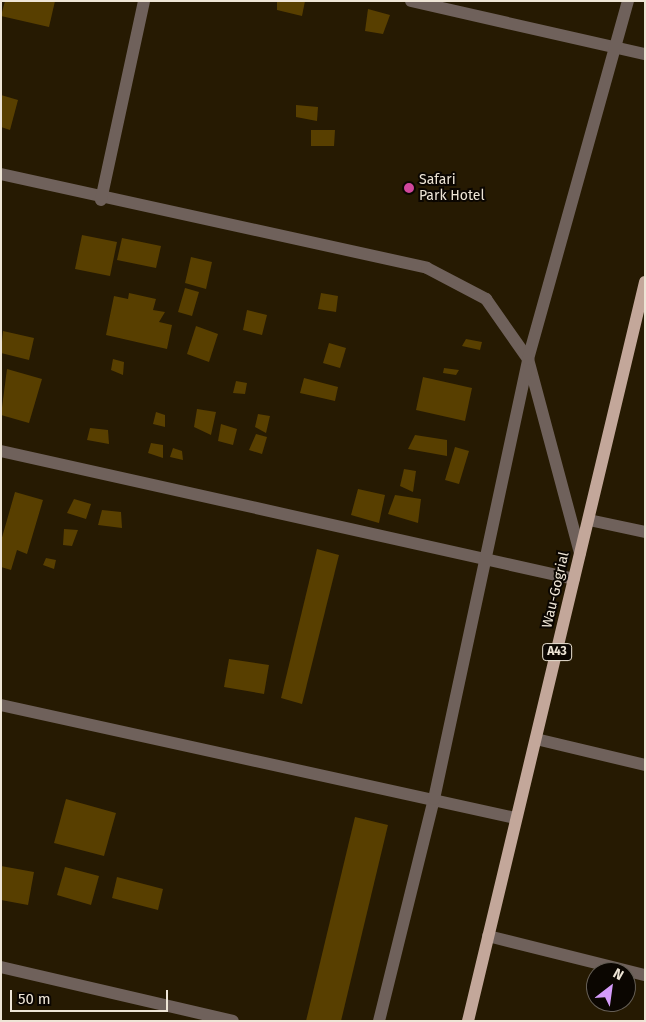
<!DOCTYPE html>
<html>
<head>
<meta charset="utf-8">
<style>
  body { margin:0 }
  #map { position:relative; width:646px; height:1022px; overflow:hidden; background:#261a02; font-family:"Fira Sans",sans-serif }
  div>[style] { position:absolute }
  .building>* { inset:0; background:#583f00 }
  .minor>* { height:12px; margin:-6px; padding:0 6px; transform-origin:6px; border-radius:6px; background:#6f615b }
  .primary>* { height:12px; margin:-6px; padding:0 6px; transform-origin:6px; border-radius:6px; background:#c3a79a }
  .dots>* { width:14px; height:14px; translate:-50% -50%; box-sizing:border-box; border:2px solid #0b0601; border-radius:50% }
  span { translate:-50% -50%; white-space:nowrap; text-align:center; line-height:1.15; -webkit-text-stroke:4px #0b0601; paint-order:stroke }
  .shield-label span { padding:1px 4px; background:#0b0601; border:1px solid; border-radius:4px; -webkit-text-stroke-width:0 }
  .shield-label { font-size:12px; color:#eee5d6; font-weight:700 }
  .poi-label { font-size:14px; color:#eee5d6 }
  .left { translate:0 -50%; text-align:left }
  .street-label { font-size:14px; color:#eee5d6 }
  .frame { position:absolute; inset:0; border:2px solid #eee5d6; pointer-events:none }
  .north { position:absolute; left:586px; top:962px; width:50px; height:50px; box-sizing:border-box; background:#0b0601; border:1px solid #665f56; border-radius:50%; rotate:30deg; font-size:14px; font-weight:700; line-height:20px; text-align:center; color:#eee5d6 }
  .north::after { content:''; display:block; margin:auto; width:18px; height:22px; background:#d59cfb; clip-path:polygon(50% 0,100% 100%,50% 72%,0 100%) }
  .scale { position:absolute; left:10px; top:990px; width:158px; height:22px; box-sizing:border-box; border:2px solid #eee5d6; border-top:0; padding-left:6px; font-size:15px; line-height:18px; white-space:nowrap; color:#eee5d6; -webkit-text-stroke:4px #0b0601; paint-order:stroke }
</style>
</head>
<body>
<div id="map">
  <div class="building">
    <i style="clip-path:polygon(5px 1px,55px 1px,49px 27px,1px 16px)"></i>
    <i style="clip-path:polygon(277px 1px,305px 1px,302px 16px,277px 10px)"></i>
    <i style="clip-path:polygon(368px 9px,390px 15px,383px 34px,365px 31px)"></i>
    <i style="clip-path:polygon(1px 95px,18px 100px,10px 130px,1px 127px)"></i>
    <i style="clip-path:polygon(296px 105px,318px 107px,317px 121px,296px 117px)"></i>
    <i style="clip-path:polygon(311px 130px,335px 130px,334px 146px,311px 146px)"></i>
    <i style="clip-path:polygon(82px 235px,117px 242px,110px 276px,75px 269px)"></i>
    <i style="clip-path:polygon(122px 238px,161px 246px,156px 268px,117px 260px)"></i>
    <i style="clip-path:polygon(191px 257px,212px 262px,206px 289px,185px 283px)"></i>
    <i style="clip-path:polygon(185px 288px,199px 292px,192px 316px,178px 312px)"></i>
    <i style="clip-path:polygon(129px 293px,156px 299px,153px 310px,165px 312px,159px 322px,172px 325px,167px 349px,106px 335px,114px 296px,128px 299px)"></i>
    <i style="clip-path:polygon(321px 293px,338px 296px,336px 312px,318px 309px)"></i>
    <i style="clip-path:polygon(247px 310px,267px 315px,262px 335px,243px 330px)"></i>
    <i style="clip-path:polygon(196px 326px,218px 334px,209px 362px,187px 354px)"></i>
    <i style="clip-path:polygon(3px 331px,34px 338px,29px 360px,1px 353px)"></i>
    <i style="clip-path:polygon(466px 339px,482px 342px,480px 350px,462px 346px)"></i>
    <i style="clip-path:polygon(329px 343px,346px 348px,340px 368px,323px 363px)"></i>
    <i style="clip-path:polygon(113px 359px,124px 362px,123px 375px,111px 370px)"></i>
    <i style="clip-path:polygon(444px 368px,459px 370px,456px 375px,443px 373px)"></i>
    <i style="clip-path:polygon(7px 369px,42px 379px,29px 423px,1px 415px)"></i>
    <i style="clip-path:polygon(423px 377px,472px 388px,465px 421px,416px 410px)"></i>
    <i style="clip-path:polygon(304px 378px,338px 387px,335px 401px,300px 393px)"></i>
    <i style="clip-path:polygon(236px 381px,247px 383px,245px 394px,233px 393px)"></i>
    <i style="clip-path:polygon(197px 409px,216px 412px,211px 435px,194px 427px)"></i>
    <i style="clip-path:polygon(156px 412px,165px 415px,165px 427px,153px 424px)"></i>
    <i style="clip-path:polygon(258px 414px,270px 416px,266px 433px,255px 427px)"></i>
    <i style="clip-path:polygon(221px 424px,237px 429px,233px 445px,218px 441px)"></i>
    <i style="clip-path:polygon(90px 428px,108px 430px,109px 444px,87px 440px)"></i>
    <i style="clip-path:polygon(256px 434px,267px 437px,262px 454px,249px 450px)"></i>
    <i style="clip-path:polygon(415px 435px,447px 440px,447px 456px,408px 449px)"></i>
    <i style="clip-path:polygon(151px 443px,163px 445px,163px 458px,148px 453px)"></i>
    <i style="clip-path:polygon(455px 447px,469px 451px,459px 484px,445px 480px)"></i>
    <i style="clip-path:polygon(173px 448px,182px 451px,183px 460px,170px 457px)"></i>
    <i style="clip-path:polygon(404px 469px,416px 471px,413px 492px,400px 486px)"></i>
    <i style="clip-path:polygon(358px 489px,385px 495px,379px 523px,351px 515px)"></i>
    <i style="clip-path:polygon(15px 492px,43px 500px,27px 554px,17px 550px,11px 570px,1px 567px,1px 541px)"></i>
    <i style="clip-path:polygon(395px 495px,421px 499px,418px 523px,388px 514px)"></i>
    <i style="clip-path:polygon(74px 499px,91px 504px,86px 519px,67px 513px)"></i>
    <i style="clip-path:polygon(102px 510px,121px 512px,122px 528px,98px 525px)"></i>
    <i style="clip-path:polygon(64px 529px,78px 530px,72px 546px,63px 545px)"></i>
    <i style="clip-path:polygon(317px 549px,339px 555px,302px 704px,281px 698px)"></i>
    <i style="clip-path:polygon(46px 558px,56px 560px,54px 569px,43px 565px)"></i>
    <i style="clip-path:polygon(229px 659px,269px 665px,264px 694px,224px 687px)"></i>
    <i style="clip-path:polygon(66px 799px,116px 813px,104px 856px,54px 843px)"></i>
    <i style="clip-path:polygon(355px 817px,388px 825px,341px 1021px,306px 1021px)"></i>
    <i style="clip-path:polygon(1px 866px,34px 872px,28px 905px,1px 900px)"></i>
    <i style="clip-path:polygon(65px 867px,99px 876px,91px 905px,57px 895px)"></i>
    <i style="clip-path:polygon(117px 877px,163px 889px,158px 910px,112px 898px)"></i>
  </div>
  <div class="minor">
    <i style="left:411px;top:1px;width:240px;rotate:12.8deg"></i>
    <i style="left:1px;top:174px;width:436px;rotate:12.4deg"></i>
    <i style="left:427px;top:268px;width:67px;rotate:27.7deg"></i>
    <i style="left:486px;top:299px;width:73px;rotate:55deg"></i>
    <i style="left:528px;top:359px;width:201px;rotate:75deg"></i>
    <i style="left:101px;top:200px;width:204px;rotate:-77.8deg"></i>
    <i style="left:1px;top:451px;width:587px;rotate:12.59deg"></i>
    <i style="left:589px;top:520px;width:57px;rotate:12.1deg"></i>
    <i style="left:1px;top:705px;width:526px;rotate:12.4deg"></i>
    <i style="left:536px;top:739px;width:112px;rotate:13.4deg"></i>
    <i style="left:488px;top:936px;width:162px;rotate:14deg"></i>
    <i style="left:1px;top:967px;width:238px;rotate:13.1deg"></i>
    <i style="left:379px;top:1021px;width:229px;rotate:-76.1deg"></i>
    <i style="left:434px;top:799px;width:450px;rotate:-77.9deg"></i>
    <i style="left:528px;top:359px;width:372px;rotate:-74.4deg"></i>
  </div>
  <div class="primary">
    <i style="left:468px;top:1021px;width:760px;rotate:-76.53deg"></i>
  </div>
  <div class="dots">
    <i style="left:409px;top:188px;background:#d1479c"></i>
  </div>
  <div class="shield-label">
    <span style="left:557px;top:652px">A43</span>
  </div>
  <div class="poi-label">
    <span class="left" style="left:419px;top:188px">Safari<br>Park Hotel</span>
  </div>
  <div class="street-label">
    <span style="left:556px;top:590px;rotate:-77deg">Wau-Gogrial</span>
  </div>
  <div class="frame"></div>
  <div class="north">N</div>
  <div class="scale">50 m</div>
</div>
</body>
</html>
